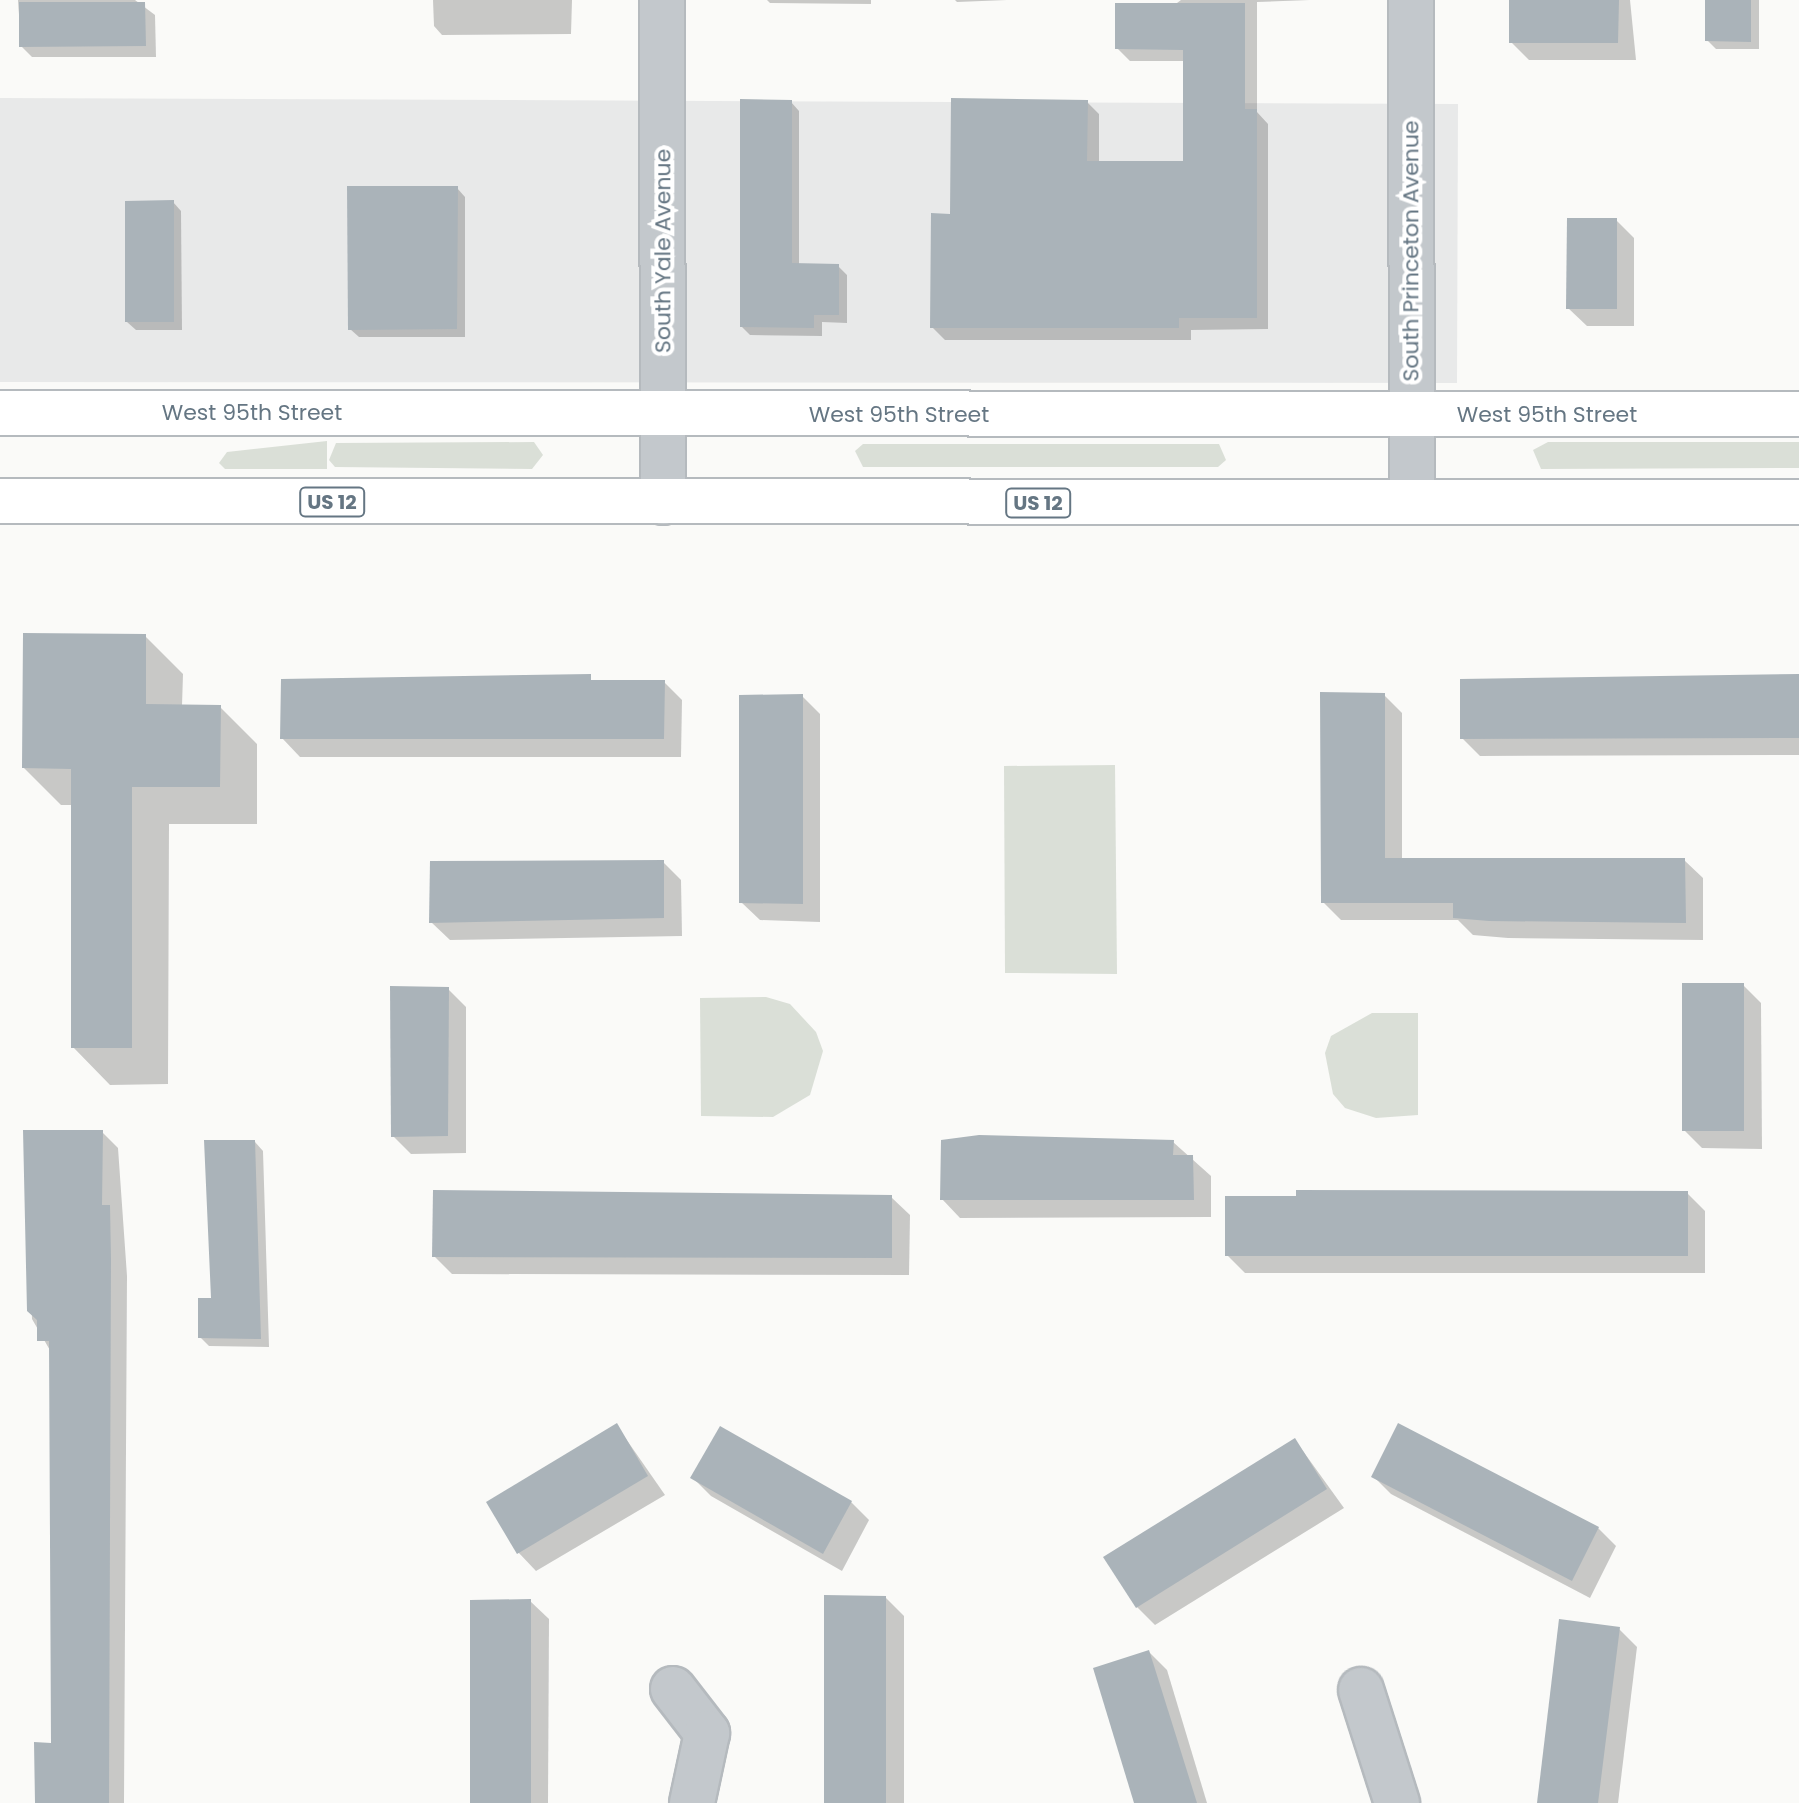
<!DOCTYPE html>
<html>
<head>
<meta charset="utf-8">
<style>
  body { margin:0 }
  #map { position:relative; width:1799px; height:1803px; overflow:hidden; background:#fafaf8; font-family:Poppins,sans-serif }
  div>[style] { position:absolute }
  .built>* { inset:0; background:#e8e9e9 }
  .green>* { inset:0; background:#dadfd7 }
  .shadow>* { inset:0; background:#0003 }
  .building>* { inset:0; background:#aab3b9 }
  .roads { filter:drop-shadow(2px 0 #b5babe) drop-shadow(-2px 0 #b5babe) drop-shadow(0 2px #b5babe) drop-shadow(0 -2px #b5babe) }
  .street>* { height:44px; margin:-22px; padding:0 22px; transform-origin:22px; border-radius:22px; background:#c3c8cc }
  .primary>* { height:44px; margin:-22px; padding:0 22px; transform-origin:22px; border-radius:22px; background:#fff }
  span { translate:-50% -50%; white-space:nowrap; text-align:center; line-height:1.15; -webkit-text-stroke:8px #fff; paint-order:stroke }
  .shield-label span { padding:2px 6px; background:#fff; border:2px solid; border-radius:6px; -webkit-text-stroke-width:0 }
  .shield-label { font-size:20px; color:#657683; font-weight:700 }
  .street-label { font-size:22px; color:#657683 }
</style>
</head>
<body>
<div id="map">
  <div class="built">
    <i style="clip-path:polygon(0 98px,1458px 104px,1457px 383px,0 382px)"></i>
  </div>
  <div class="green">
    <i style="clip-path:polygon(327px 441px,327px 469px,225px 469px,219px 463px,227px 452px)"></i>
    <i style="clip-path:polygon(534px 442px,543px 455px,532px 469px,335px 467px,329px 460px,336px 443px)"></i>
    <i style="clip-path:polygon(1548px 442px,1799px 442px,1799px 468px,1541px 469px,1533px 450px)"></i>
    <i style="clip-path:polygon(863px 444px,1219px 444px,1226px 460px,1218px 467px,863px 467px,855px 451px)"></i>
    <i style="clip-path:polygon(1115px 765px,1117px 974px,1005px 973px,1004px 766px)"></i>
    <i style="clip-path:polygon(766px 997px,790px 1004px,816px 1032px,823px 1051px,810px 1095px,773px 1117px,701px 1116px,700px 998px)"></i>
    <i style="clip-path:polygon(1372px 1013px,1418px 1013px,1418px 1115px,1376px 1118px,1345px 1108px,1333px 1094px,1325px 1053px,1331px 1036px)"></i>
  </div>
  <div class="shadow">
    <i style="clip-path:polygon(18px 0,135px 0,155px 15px,156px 57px,32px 57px,21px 46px)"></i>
    <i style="clip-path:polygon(433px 0,572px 0,571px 34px,442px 35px,434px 26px)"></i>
    <i style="clip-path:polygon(767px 0,871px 0,871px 4px,770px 3px)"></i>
    <i style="clip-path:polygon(955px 0,1007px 0,957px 2px)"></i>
    <i style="clip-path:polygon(1181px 0,1310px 0,1257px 2px,1257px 112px,1268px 124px,1268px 329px,1191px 330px,1191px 340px,945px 340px,932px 327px,952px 216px,1087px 102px,1099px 114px,1099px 163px,1185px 163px,1185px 61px,1130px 61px,1117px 48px)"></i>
    <i style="clip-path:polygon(1511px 0,1630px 0,1636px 60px,1529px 60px,1511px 42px)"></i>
    <i style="clip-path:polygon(1707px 0,1759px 0,1759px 49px,1716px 49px,1707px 40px)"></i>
    <i style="clip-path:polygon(791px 102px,799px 111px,799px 266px,838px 266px,847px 275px,847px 323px,822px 322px,822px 336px,750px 335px,742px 327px)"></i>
    <i style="clip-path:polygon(457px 188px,465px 197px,465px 337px,359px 337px,350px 329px)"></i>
    <i style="clip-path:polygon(173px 202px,181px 211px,182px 330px,136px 330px,127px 322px)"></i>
    <i style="clip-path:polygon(1616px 220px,1634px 238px,1634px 326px,1587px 326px,1568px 308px)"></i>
    <i style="clip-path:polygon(145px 636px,183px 674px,182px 706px,220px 707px,257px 744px,257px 824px,169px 824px,168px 1084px,110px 1085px,73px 1047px,73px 805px,61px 805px,24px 768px)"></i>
    <i style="clip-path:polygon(1799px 680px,1799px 755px,1480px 756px,1462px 738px)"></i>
    <i style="clip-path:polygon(664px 682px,682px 700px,681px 757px,300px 757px,282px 738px)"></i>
    <i style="clip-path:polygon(1384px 695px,1402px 713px,1402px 860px,1684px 860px,1703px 878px,1703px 940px,1508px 938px,1473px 935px,1458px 920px,1341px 920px,1323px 902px)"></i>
    <i style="clip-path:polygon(802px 696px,820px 714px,820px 922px,760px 920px,741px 902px)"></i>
    <i style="clip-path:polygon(663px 862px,681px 880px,682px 936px,450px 940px,431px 922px)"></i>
    <i style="clip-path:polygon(1743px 985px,1761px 1003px,1762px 1149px,1702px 1148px,1684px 1130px)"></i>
    <i style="clip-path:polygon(448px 989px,466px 1007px,466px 1153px,411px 1154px,393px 1136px)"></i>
    <i style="clip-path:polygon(25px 1132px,102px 1132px,118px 1148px,127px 1276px,124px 1803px,37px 1803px,53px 1745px,51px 1352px,32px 1319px)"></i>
    <i style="clip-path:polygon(255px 1142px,263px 1151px,269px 1347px,209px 1346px,200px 1337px)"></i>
    <i style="clip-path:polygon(1173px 1142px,1211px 1176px,1211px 1217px,960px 1218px,942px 1199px)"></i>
    <i style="clip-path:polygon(1687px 1193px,1705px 1211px,1705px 1273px,1245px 1273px,1227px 1255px)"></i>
    <i style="clip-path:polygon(891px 1197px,910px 1215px,909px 1275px,452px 1274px,434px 1256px)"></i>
    <i style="clip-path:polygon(617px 1426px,665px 1495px,536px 1571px,518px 1552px)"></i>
    <i style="clip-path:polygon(1295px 1440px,1344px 1508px,1155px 1625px,1137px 1607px)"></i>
    <i style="clip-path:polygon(1373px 1476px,1598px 1528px,1616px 1546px,1590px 1598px,1391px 1494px)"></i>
    <i style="clip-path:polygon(693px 1478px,851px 1502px,869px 1520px,842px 1571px,711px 1496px)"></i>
    <i style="clip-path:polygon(886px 1598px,904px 1616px,904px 1803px,826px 1803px)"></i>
    <i style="clip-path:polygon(530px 1601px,549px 1619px,548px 1803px,472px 1803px)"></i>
    <i style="clip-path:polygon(1619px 1629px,1637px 1647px,1618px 1803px,1539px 1803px)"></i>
    <i style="clip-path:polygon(1149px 1652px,1167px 1670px,1207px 1803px,1136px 1803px)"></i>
  </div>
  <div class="building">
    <i style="clip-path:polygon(1509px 0,1619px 0,1618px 43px,1509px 43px)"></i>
    <i style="clip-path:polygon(1705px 0,1751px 0,1751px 42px,1705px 41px)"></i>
    <i style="clip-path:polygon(19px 2px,145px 2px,146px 46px,19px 47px)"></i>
    <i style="clip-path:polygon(1115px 3px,1245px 3px,1245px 109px,1257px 109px,1257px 318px,1179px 318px,1179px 328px,930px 328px,931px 213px,950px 214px,951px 98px,1088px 100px,1087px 161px,1183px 161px,1183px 50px,1115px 49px)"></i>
    <i style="clip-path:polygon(740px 99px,792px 100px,792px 263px,839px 264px,839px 315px,814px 315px,814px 328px,740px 327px)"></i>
    <i style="clip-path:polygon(347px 186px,458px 186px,457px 329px,348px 330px)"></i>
    <i style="clip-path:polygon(174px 200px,174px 322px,125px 322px,125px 201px)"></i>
    <i style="clip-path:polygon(1567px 218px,1617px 218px,1617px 309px,1566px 309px)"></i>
    <i style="clip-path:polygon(23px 633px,146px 634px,146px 704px,221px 705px,220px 787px,132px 787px,132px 1048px,71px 1048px,71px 769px,22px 768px)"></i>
    <i style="clip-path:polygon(591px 674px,591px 680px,665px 680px,664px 739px,280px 739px,281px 679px)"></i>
    <i style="clip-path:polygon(1799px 674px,1799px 738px,1460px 739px,1460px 679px)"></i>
    <i style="clip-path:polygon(1320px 692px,1385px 693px,1385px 858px,1685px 858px,1686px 923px,1489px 921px,1453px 918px,1453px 903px,1321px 903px)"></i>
    <i style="clip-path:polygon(803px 694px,803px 904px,739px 903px,739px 695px)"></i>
    <i style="clip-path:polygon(664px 860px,664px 918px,429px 923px,430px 861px)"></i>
    <i style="clip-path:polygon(1682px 983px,1744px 983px,1744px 1131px,1682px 1131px)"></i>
    <i style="clip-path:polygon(390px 986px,449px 987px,448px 1136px,391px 1137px)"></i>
    <i style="clip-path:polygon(23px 1130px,103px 1130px,102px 1205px,110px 1205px,111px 1259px,109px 1803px,35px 1803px,34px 1742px,51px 1743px,49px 1341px,37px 1341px,37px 1320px,27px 1311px)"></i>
    <i style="clip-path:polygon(979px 1135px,1174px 1140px,1173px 1155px,1193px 1155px,1194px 1200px,940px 1200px,941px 1140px)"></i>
    <i style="clip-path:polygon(204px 1140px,255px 1140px,261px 1339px,198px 1338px,198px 1298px,211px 1298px)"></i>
    <i style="clip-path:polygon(433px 1190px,892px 1195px,892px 1258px,432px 1257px)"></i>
    <i style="clip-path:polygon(1296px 1190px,1688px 1191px,1688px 1256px,1225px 1256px,1225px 1196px,1296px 1196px)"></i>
    <i style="clip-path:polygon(617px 1423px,648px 1476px,517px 1554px,486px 1502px)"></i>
    <i style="clip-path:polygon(1398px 1423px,1599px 1527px,1572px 1581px,1371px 1477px)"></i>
    <i style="clip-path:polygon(720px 1426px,852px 1501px,823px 1554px,690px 1478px)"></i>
    <i style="clip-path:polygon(1295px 1438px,1327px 1489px,1136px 1608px,1103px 1557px)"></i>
    <i style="clip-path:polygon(824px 1595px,886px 1596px,886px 1803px,824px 1803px)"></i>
    <i style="clip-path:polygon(531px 1599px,531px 1803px,470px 1803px,470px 1600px)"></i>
    <i style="clip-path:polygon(1559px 1619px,1620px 1627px,1598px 1803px,1537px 1803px)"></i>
    <i style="clip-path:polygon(1149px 1650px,1172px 1723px,1197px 1803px,1134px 1803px,1093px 1668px)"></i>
  </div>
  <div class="roads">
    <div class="street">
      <i style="left:662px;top:0;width:502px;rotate:89.89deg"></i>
      <i style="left:1411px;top:0;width:502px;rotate:89.89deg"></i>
      <i style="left:673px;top:1689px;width:56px;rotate:52.3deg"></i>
      <i style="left:707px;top:1733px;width:72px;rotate:102.1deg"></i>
      <i style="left:1361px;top:1690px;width:119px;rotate:72.3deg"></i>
    </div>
    <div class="primary">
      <i style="left:0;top:413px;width:1799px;rotate:0.03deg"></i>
      <i style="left:0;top:501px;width:1799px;rotate:0.03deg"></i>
    </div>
  </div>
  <div class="shield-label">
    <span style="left:332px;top:502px">US 12</span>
    <span style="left:1038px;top:503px">US 12</span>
  </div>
  <div class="street-label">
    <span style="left:663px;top:251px;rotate:-90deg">South Yale Avenue</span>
    <span style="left:1411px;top:251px;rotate:-90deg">South Princeton Avenue</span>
    <span style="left:252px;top:413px">West 95th Street</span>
    <span style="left:899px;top:415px">West 95th Street</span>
    <span style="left:1547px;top:415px">West 95th Street</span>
  </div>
</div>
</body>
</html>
